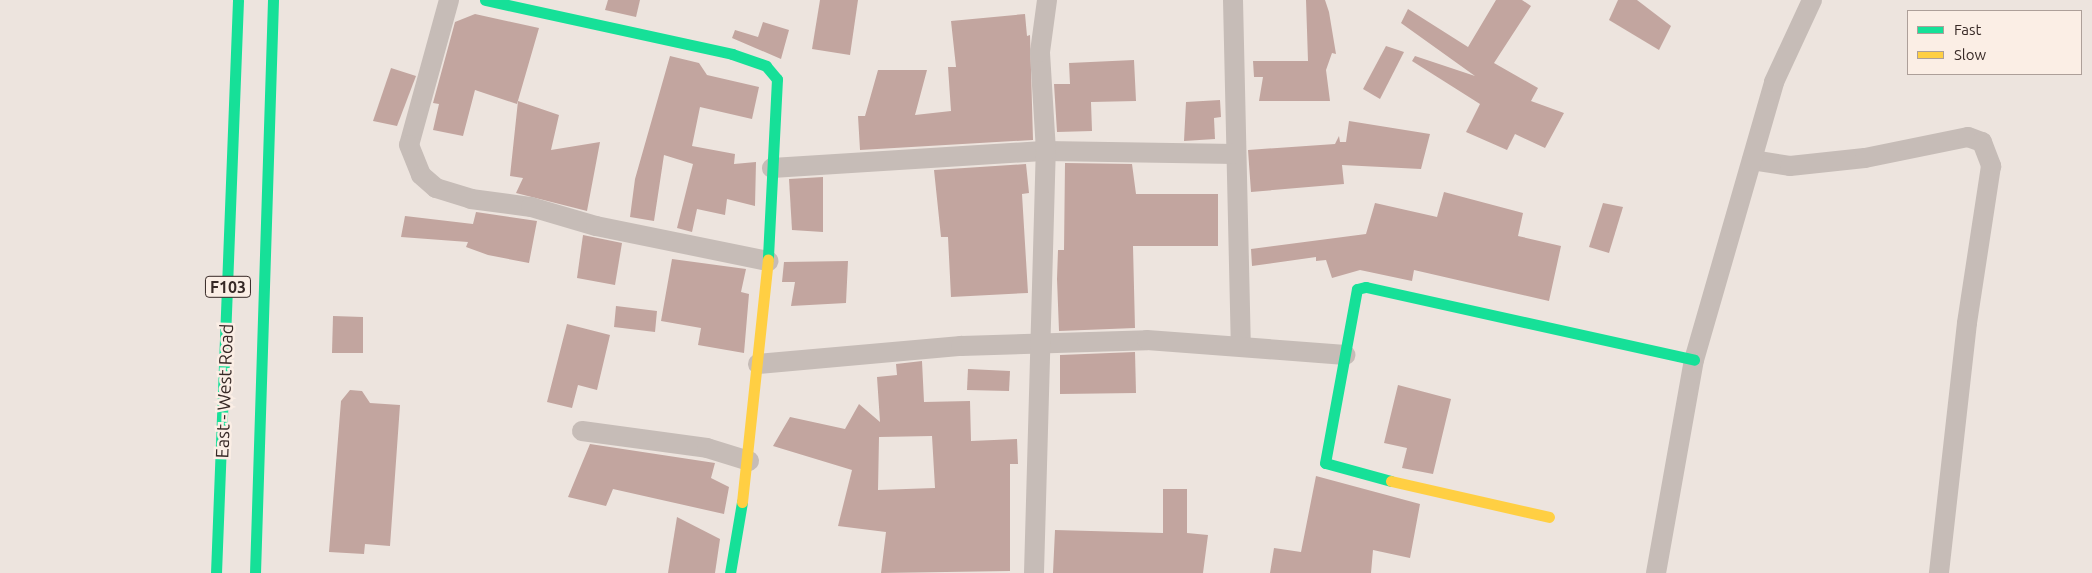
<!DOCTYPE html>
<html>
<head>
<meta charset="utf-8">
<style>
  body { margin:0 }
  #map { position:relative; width:2092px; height:573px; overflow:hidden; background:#ede4de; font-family:Ubuntu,sans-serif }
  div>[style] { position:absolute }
  .building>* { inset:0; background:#c2a59f }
  .street>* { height:20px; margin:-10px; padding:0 10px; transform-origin:10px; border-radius:10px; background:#c6bcb7 }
  .fast>* { height:11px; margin:-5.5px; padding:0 5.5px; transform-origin:5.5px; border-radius:5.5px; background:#16e098 }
  .slow>* { height:11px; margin:-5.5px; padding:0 5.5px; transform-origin:5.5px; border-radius:5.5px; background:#ffcf43 }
  span { translate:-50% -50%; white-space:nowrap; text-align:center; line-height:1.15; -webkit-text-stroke:5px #fbeee5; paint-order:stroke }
  .shield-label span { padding:1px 4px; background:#fbeee5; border:1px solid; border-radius:4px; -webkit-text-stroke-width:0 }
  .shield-label { font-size:16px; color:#372926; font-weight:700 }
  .street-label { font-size:18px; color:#372926 }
  .legend { position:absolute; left:1907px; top:10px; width:175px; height:65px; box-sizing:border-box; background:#fbeee5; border:1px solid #ad9f99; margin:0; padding:6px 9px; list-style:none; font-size:15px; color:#372926 }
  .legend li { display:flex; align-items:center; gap:10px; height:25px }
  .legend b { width:25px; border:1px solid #ad9f99 }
</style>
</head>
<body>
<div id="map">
  <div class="building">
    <i style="clip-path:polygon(608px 0,640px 0,636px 17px,605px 10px)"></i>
    <i style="clip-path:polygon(820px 0,858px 0,850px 55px,812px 49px)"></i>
    <i style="clip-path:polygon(1306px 0,1325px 0,1329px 12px,1336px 54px,1332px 53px,1326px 70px,1330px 101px,1259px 101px,1263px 77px,1254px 77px,1253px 61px,1308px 61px)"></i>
    <i style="clip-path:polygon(1496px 0,1522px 0,1531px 6px,1494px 63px,1538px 88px,1531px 101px,1564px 113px,1545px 148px,1515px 134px,1507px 150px,1466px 132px,1480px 104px,1412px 61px,1415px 56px,1475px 76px,1401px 23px,1408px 9px,1468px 47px)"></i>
    <i style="clip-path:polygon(1618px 0,1637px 0,1671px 26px,1659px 50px,1609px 20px)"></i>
    <i style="clip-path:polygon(475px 14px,539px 28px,517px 104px,475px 90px,463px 136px,433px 130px,439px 104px,433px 103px,455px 22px)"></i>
    <i style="clip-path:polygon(1025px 14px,1027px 36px,1030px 35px,1033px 140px,860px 150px,858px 116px,865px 116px,878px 70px,927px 70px,915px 115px,951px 111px,948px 67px,956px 67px,951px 21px)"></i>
    <i style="clip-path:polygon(763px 22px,789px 30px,781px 59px,732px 38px,735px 30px,758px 37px)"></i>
    <i style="clip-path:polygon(1386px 46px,1404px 52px,1380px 99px,1363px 89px)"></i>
    <i style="clip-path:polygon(670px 56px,699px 63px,707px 75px,759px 87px,752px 119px,700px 107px,692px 146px,735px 154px,734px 164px,756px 162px,755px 206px,727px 199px,725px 215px,697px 209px,692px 232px,677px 228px,693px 164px,664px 155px,654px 221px,630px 217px,635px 179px)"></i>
    <i style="clip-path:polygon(1134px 60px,1136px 101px,1091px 102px,1092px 131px,1057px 132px,1054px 84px,1070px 84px,1069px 63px)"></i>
    <i style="clip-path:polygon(391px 68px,416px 76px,397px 126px,373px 121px)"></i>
    <i style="clip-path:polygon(1220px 100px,1221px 117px,1214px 118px,1215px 139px,1184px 141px,1186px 102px)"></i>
    <i style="clip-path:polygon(518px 101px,559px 115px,551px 150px,600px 142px,587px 211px,516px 193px,523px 178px,510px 176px)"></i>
    <i style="clip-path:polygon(1349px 121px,1430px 134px,1421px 169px,1342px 165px,1344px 184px,1251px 192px,1248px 150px,1335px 144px,1339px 136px,1340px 142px,1346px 142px)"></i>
    <i style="clip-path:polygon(1065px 163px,1132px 164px,1136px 194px,1218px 194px,1218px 246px,1133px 246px,1135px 328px,1059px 331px,1057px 279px,1058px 250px,1064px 250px)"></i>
    <i style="clip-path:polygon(1026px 164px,1029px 193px,1022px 194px,1028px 293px,951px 297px,948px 237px,941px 237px,934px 170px)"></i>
    <i style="clip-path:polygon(823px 177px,823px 232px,792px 230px,789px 179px)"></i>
    <i style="clip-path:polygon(1444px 192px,1523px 213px,1518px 236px,1561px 246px,1549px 301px,1414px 270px,1412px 281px,1360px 270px,1332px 278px,1326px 260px,1316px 261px,1316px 257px,1252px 266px,1251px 249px,1366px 234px,1375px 203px,1437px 217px)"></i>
    <i style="clip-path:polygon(1603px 203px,1623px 207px,1609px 253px,1589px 247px)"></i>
    <i style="clip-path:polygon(476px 212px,537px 221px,529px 263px,488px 255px,466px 247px,468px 242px,401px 237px,405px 216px,473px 224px)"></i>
    <i style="clip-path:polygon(583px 235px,622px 243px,615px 285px,577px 278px)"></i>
    <i style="clip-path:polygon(672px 259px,746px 269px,741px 292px,749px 294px,744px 353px,698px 345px,701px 328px,661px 321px)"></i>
    <i style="clip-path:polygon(848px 261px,846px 303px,791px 306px,795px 282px,782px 282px,784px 262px)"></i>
    <i style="clip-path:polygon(616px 306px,657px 311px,655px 332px,614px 327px)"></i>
    <i style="clip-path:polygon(333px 316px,363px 317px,363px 353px,332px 353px)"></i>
    <i style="clip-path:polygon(567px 324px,610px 335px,597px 390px,578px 385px,572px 408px,547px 402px)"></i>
    <i style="clip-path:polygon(1135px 352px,1136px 393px,1060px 394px,1060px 355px)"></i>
    <i style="clip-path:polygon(evenodd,922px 361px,924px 402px,970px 401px,971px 441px,1017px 439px,1018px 464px,1010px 464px,1010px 571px,881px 573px,886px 532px,838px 526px,852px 470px,773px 446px,790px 417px,845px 429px,859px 404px,880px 422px,877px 377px,897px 375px,896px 364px,922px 361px,932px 436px,935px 488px,878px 490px,879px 437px,932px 436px)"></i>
    <i style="clip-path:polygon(968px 369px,1010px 371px,1009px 391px,967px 390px)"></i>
    <i style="clip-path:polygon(1398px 385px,1451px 399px,1433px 474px,1402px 468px,1407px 448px,1384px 443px)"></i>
    <i style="clip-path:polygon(350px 390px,362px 391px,370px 403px,400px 405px,390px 546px,365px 544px,364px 554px,329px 552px,341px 401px)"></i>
    <i style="clip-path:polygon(590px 444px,715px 463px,711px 478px,729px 487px,724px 514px,613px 489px,606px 506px,568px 497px)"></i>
    <i style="clip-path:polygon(1316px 476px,1420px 504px,1410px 558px,1373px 550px,1371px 573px,1270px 573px,1274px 548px,1301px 552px)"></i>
    <i style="clip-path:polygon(1163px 489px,1187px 489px,1187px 533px,1208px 535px,1203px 573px,1053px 573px,1055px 530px,1163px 533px)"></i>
    <i style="clip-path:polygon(677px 517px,720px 539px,715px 573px,668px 573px)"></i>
  </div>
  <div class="street">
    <i style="left:449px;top:0;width:150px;rotate:105.4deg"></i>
    <i style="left:409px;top:145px;width:32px;rotate:68deg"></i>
    <i style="left:421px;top:175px;width:20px;rotate:41deg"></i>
    <i style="left:436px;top:188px;width:37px;rotate:17deg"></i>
    <i style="left:471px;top:199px;width:61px;rotate:7.6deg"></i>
    <i style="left:531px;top:207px;width:68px;rotate:16.3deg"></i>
    <i style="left:596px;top:226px;width:176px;rotate:11.5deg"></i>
    <i style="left:1233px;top:0;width:345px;rotate:88.7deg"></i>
    <i style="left:1752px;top:160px;width:38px;rotate:9deg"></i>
    <i style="left:1790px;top:166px;width:75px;rotate:-6.1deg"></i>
    <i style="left:1865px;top:158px;width:105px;rotate:-11.5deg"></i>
    <i style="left:1968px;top:137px;width:15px;rotate:20deg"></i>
    <i style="left:1982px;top:142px;width:26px;rotate:69deg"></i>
    <i style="left:1991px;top:166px;width:159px;rotate:98.7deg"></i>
    <i style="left:1967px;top:323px;width:252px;rotate:96.4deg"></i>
    <i style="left:772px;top:168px;width:275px;rotate:-3.6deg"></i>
    <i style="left:1046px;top:151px;width:189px;rotate:0.9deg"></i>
    <i style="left:758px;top:364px;width:204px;rotate:-5.1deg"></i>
    <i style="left:961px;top:346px;width:186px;rotate:-1.8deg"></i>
    <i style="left:1147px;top:340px;width:199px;rotate:4.3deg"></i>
    <i style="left:582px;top:431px;width:126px;rotate:7.7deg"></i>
    <i style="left:707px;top:448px;width:44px;rotate:17.2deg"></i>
    <i style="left:1034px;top:573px;width:422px;rotate:-88.4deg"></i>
    <i style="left:1046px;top:151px;width:99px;rotate:-93.5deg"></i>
    <i style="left:1040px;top:52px;width:52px;rotate:-82.3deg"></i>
    <i style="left:1656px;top:573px;width:216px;rotate:-79.9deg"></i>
    <i style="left:1694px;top:360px;width:289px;rotate:-73.9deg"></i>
    <i style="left:1774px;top:82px;width:90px;rotate:-65.1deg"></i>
  </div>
  <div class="fast">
    <i style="left:485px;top:0;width:253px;rotate:12.3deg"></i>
    <i style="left:732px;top:54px;width:36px;rotate:19deg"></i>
    <i style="left:766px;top:66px;width:17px;rotate:50deg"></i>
    <i style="left:777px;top:79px;width:180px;rotate:92.9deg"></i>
    <i style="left:1391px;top:481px;width:68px;rotate:-164.7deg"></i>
    <i style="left:1325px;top:463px;width:177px;rotate:-79.6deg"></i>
    <i style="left:1357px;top:289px;width:9px;rotate:-13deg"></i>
    <i style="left:1366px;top:287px;width:336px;rotate:12.5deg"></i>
    <i style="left:216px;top:573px;width:573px;rotate:-87.8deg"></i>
    <i style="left:255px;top:573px;width:573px;rotate:-88.2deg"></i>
    <i style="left:730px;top:573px;width:72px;rotate:-80.4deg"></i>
  </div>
  <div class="slow">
    <i style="left:1391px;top:481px;width:162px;rotate:12.8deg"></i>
    <i style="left:742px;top:502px;width:244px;rotate:-83.9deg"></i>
  </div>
  <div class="shield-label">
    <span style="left:228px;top:287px">F103</span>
  </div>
  <div class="street-label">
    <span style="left:224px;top:391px;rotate:-88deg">East - West Road</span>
  </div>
  <ul class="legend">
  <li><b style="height:6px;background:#16e098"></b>Fast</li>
  <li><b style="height:6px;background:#ffcf43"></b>Slow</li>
  </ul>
</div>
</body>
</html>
